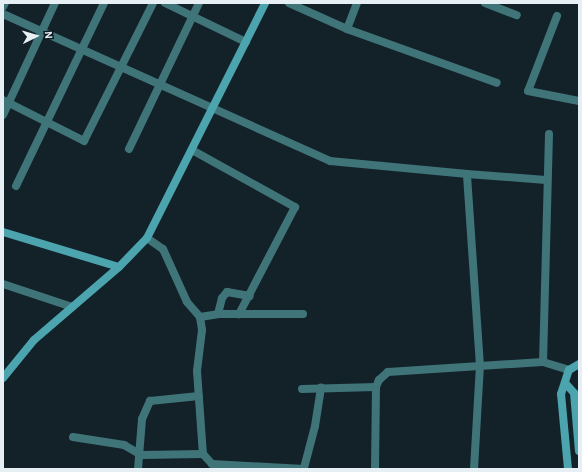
<!DOCTYPE html>
<html>
<head>
<meta charset="utf-8">
<style>
  body { margin:0 }
  #map { position:relative; width:582px; height:472px; overflow:hidden; background:#132129; font-family:"Alegreya Sans",sans-serif }
  div>[style] { position:absolute }
  .street>* { height:8px; margin:-4px; padding:0 4px; transform-origin:4px; border-radius:4px; background:#3f7479 }
  .secondary>* { height:8px; margin:-4px; padding:0 4px; transform-origin:4px; border-radius:4px; background:#4ba4ae }
  span { translate:-50% -50%; white-space:nowrap; text-align:center; line-height:1.15; -webkit-text-stroke:3px #0a181f; paint-order:stroke }
  .frame { position:absolute; inset:0; border:4px solid #e6eff4; pointer-events:none }
  .north { position:absolute; left:16px; top:16px; width:40px; height:40px; -webkit-text-stroke:3px #0a181f; paint-order:stroke; rotate:85deg; font-size:11px; font-weight:700; line-height:16px; text-align:center; color:#e6eff4 }
  .north::after { content:''; display:block; margin:auto; width:14px; height:18px; background:#e6eff4; clip-path:polygon(50% 0,100% 100%,50% 72%,0 100%) }
</style>
</head>
<body>
<div id="map">
  <div class="street">
    <i style="left:165px;top:3px;width:90px;rotate:25.7deg"></i>
    <i style="left:289px;top:3px;width:64px;rotate:24.1deg"></i>
    <i style="left:347px;top:29px;width:159px;rotate:19.8deg"></i>
    <i style="left:485px;top:3px;width:34px;rotate:21deg"></i>
    <i style="left:3px;top:7px;width:4px;rotate:-63deg"></i>
    <i style="left:3px;top:14px;width:359px;rotate:24.2deg"></i>
    <i style="left:330px;top:161px;width:138px;rotate:5.4deg"></i>
    <i style="left:557px;top:16px;width:80px;rotate:111.1deg"></i>
    <i style="left:528px;top:91px;width:52px;rotate:11.1deg"></i>
    <i style="left:347px;top:29px;width:28px;rotate:-69deg"></i>
    <i style="left:3px;top:100px;width:91px;rotate:26.8deg"></i>
    <i style="left:84px;top:141px;width:154px;rotate:-63.4deg"></i>
    <i style="left:3px;top:115px;width:123px;rotate:-65.1deg"></i>
    <i style="left:549px;top:134px;width:228px;rotate:91.5deg"></i>
    <i style="left:543px;top:362px;width:27px;rotate:17deg"></i>
    <i style="left:129px;top:149px;width:162px;rotate:-64.4deg"></i>
    <i style="left:192px;top:150px;width:118px;rotate:29deg"></i>
    <i style="left:295px;top:207px;width:121px;rotate:117.6deg"></i>
    <i style="left:16px;top:186px;width:203px;rotate:-64.3deg"></i>
    <i style="left:147px;top:238px;width:19px;rotate:35deg"></i>
    <i style="left:163px;top:249px;width:58px;rotate:65.6deg"></i>
    <i style="left:187px;top:302px;width:20px;rotate:49deg"></i>
    <i style="left:200px;top:317px;width:13px;rotate:81deg"></i>
    <i style="left:202px;top:330px;width:41px;rotate:97deg"></i>
    <i style="left:197px;top:371px;width:83px;rotate:85.9deg"></i>
    <i style="left:203px;top:454px;width:13px;rotate:48deg"></i>
    <i style="left:212px;top:464px;width:92px;rotate:3.1deg"></i>
    <i style="left:3px;top:284px;width:73px;rotate:18.4deg"></i>
    <i style="left:218px;top:314px;width:85px"></i>
    <i style="left:200px;top:317px;width:18px;rotate:-9deg"></i>
    <i style="left:218px;top:314px;width:16px;rotate:-76deg"></i>
    <i style="left:222px;top:298px;width:8px;rotate:-50deg"></i>
    <i style="left:227px;top:292px;width:23px;rotate:10deg"></i>
    <i style="left:302px;top:389px;width:74px;rotate:-1.5deg"></i>
    <i style="left:376px;top:387px;width:8px;rotate:-67deg"></i>
    <i style="left:379px;top:380px;width:12px;rotate:-42deg"></i>
    <i style="left:388px;top:372px;width:155px;rotate:-3.7deg"></i>
    <i style="left:73px;top:437px;width:52px;rotate:8.9deg"></i>
    <i style="left:124px;top:445px;width:20px;rotate:30deg"></i>
    <i style="left:141px;top:455px;width:62px;rotate:-0.9deg"></i>
    <i style="left:304px;top:468px;width:43px;rotate:-75.3deg"></i>
    <i style="left:315px;top:426px;width:39px;rotate:-81deg"></i>
    <i style="left:138px;top:469px;width:50px;rotate:-85.4deg"></i>
    <i style="left:142px;top:419px;width:20px;rotate:-66deg"></i>
    <i style="left:150px;top:401px;width:49px;rotate:-5.8deg"></i>
    <i style="left:375px;top:469px;width:82px;rotate:-89.3deg"></i>
    <i style="left:474px;top:469px;width:103px;rotate:-86.7deg"></i>
    <i style="left:480px;top:366px;width:192px;rotate:-93.9deg"></i>
    <i style="left:467px;top:174px;width:79px;rotate:4.3deg"></i>
  </div>
  <div class="secondary">
    <i style="left:3px;top:232px;width:121px;rotate:16.8deg"></i>
    <i style="left:3px;top:378px;width:49px;rotate:-50.8deg"></i>
    <i style="left:34px;top:340px;width:112px;rotate:-40.7deg"></i>
    <i style="left:119px;top:267px;width:40px;rotate:-46deg"></i>
    <i style="left:147px;top:238px;width:263px;rotate:-63.3deg"></i>
    <i style="left:566px;top:384px;width:12px;rotate:48deg"></i>
    <i style="left:574px;top:393px;width:58px;rotate:85.1deg"></i>
    <i style="left:568px;top:469px;width:75px;rotate:-95.3deg"></i>
    <i style="left:561px;top:394px;width:25px;rotate:-72deg"></i>
    <i style="left:569px;top:370px;width:12px;rotate:-31deg"></i>
  </div>
  <div class="frame"></div>
  <div class="north">N</div>
</div>
</body>
</html>
